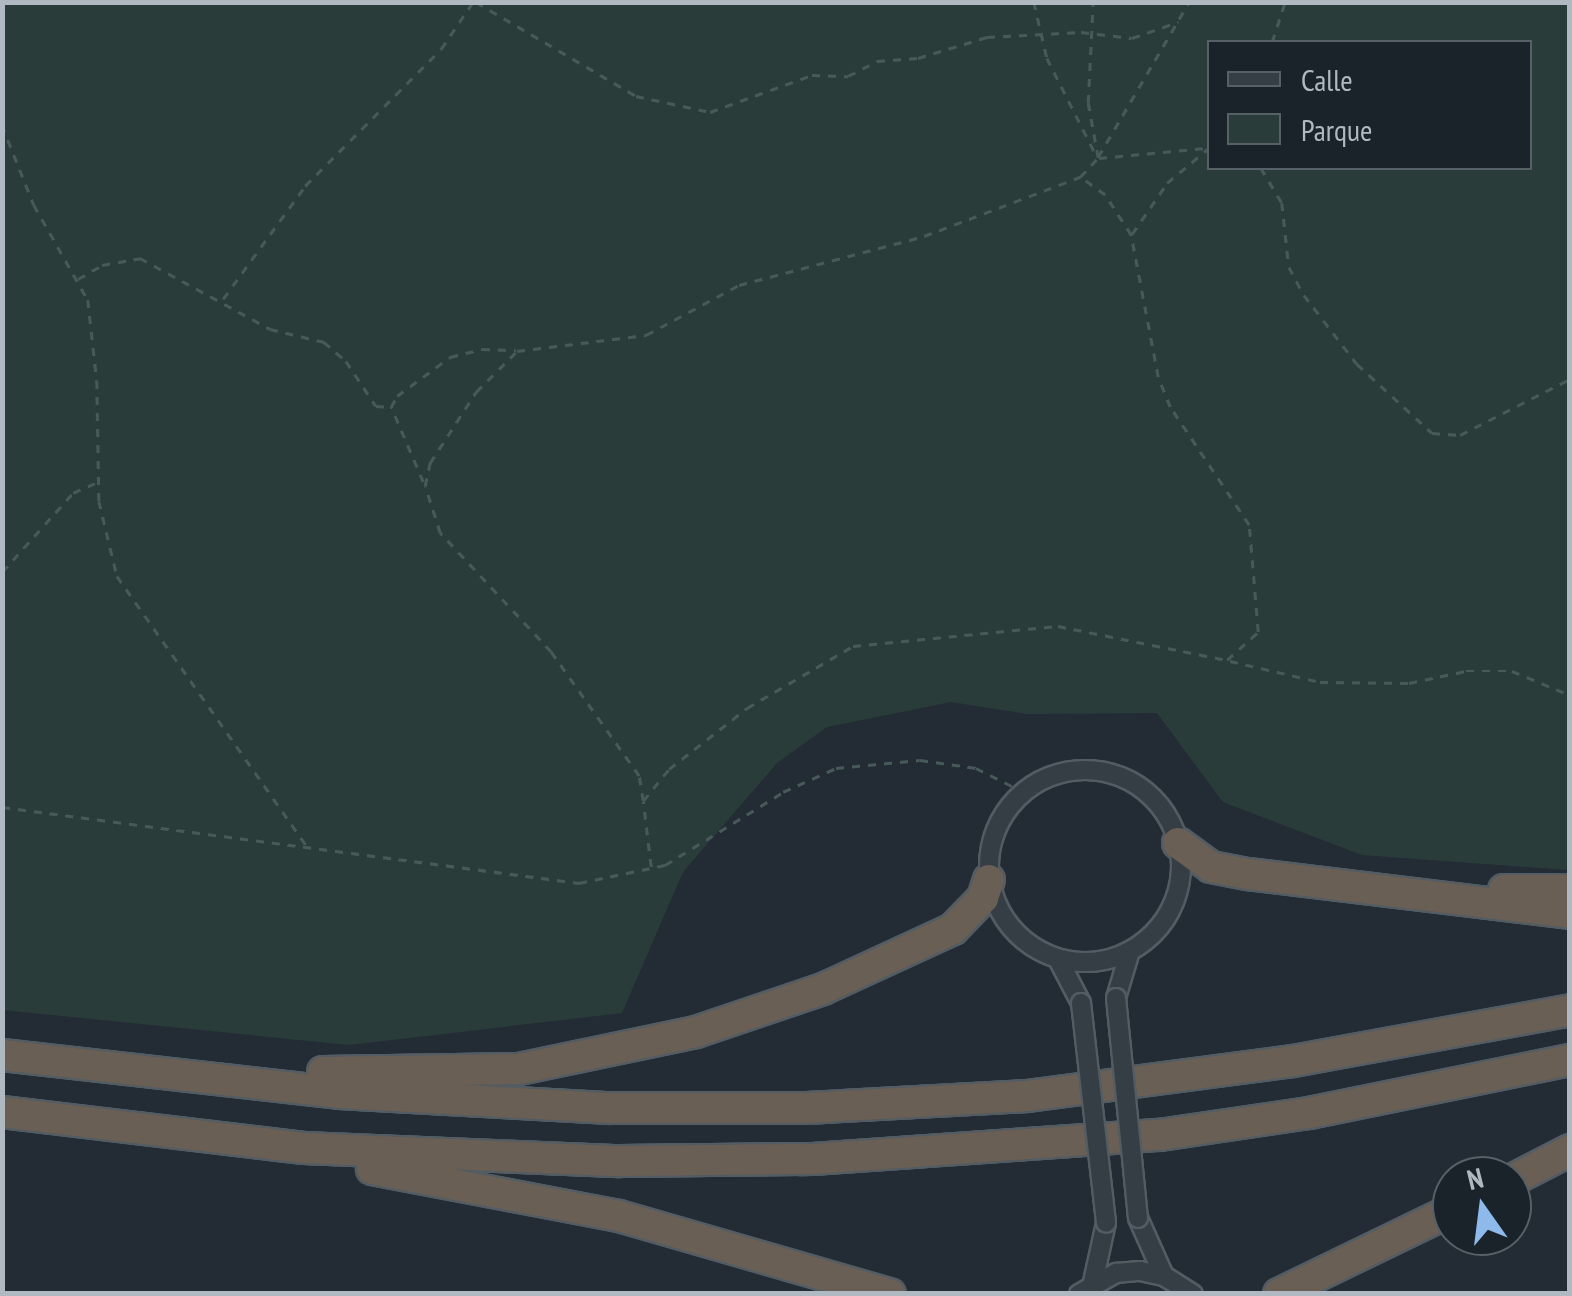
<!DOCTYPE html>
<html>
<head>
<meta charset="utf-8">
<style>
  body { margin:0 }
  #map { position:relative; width:1572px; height:1296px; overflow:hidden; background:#232c34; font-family:"PT Sans Narrow",sans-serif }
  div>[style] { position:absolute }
  .green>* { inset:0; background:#2a3c3a }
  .path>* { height:2.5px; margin-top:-1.25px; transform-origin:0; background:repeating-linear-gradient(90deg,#48595a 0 8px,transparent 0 16px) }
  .roads { filter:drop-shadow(2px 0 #535c63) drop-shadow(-2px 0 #535c63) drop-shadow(0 2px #535c63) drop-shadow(0 -2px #535c63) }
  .minor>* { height:18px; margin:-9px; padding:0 9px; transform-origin:9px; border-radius:9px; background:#363e45 }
  .minor>.ring { margin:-9px; padding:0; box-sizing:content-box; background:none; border:18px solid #363e45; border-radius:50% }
  .motorway>* { height:30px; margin:-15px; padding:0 15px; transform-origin:15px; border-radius:15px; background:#6a5f54 }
  .bridges { filter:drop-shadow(2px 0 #535c63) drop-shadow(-2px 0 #535c63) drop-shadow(0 2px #535c63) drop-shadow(0 -2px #535c63) }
  .minor-bridge>* { height:18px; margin:-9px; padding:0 9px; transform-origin:9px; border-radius:9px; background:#363e45 }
  span { translate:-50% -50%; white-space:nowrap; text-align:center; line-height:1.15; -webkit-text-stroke:10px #1b232a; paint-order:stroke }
  .frame { position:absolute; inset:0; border:5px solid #b0b9c2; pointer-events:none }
  .legend { position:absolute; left:1207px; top:40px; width:325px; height:130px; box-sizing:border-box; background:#1b232a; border:2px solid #575f67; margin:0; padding:12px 18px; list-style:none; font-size:30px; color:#b0b9c2 }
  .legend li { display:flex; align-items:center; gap:20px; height:50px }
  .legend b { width:50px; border:2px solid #575f67 }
  .north { position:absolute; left:1432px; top:1156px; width:100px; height:100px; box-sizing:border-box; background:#1b232a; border:2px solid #575f67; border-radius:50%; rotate:346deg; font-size:28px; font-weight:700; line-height:40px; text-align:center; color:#b0b9c2 }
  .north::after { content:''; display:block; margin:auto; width:35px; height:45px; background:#8dbaea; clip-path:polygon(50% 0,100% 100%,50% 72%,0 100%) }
</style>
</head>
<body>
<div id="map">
  <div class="green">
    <i style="clip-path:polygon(evenodd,2px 3px,1569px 3px,1569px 870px,1362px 855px,1223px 802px,1157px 713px,1027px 714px,951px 702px,827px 727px,777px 763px,683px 872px,622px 1013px,349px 1045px,3px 1010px,2px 3px,1210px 42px,1530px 42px,1530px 168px,1210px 168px,1210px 42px)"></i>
  </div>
  <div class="path">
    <i style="left:347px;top:2px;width:68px"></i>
    <i style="left:476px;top:2px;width:186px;rotate:30.4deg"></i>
    <i style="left:636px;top:96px;width:76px;rotate:12.2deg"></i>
    <i style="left:710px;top:112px;width:109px;rotate:-19.9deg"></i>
    <i style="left:812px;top:75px;width:36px;rotate:2deg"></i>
    <i style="left:848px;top:76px;width:33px;rotate:-27deg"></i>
    <i style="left:877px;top:61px;width:41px;rotate:-4.2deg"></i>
    <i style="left:918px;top:58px;width:72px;rotate:-16.9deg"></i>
    <i style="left:987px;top:37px;width:94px;rotate:-3deg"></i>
    <i style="left:1081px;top:32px;width:51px;rotate:6.7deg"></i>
    <i style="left:1132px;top:38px;width:49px;rotate:-19.2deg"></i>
    <i style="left:1034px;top:2px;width:57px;rotate:76.9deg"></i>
    <i style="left:1047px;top:58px;width:111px;rotate:63.2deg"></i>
    <i style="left:1272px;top:42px;width:42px;rotate:-72deg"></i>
    <i style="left:2px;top:125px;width:86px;rotate:68.2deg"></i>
    <i style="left:34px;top:205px;width:109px;rotate:60.4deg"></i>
    <i style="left:88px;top:300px;width:81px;rotate:83.7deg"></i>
    <i style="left:97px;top:381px;width:120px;rotate:89deg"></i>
    <i style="left:99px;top:501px;width:77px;rotate:76.5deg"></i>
    <i style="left:117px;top:576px;width:334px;rotate:54.9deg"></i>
    <i style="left:1098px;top:157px;width:180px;rotate:-59.6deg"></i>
    <i style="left:1099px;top:158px;width:107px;rotate:-5.3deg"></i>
    <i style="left:1261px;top:168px;width:41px;rotate:59deg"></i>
    <i style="left:1282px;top:203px;width:64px;rotate:83.8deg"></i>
    <i style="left:1289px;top:267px;width:32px;rotate:62deg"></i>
    <i style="left:1304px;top:295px;width:87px;rotate:52.5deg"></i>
    <i style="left:1357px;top:364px;width:102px;rotate:42.6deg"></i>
    <i style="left:1432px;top:433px;width:28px;rotate:4deg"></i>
    <i style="left:1460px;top:435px;width:123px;rotate:-27deg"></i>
    <i style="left:1132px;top:234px;width:62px;rotate:-55.5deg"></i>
    <i style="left:1167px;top:183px;width:56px;rotate:-39.9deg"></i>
    <i style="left:78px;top:279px;width:28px;rotate:-30deg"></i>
    <i style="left:102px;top:265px;width:39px;rotate:-10deg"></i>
    <i style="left:140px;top:258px;width:148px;rotate:28.6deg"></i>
    <i style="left:270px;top:329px;width:56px;rotate:13.5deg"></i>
    <i style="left:324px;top:342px;width:29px;rotate:41deg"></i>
    <i style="left:346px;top:361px;width:54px;rotate:56.3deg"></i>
    <i style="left:376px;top:406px;width:15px;rotate:4deg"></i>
    <i style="left:223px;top:299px;width:140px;rotate:-54deg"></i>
    <i style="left:305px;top:186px;width:193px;rotate:-45.2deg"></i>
    <i style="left:441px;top:49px;width:57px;rotate:-55.8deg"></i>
    <i style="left:423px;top:482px;width:82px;rotate:-113.1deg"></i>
    <i style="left:391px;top:407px;width:13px;rotate:-61deg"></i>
    <i style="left:397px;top:396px;width:66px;rotate:-36.3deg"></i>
    <i style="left:450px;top:357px;width:33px;rotate:-14deg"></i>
    <i style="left:482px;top:349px;width:34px;rotate:2deg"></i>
    <i style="left:2px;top:572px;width:106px;rotate:-48.1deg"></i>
    <i style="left:73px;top:493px;width:27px;rotate:-24deg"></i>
    <i style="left:1230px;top:661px;width:92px;rotate:13.1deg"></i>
    <i style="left:1320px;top:682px;width:89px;rotate:0.6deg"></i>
    <i style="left:1409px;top:683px;width:58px;rotate:-11.9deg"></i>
    <i style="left:1466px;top:671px;width:46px"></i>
    <i style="left:1512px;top:671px;width:63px;rotate:22.5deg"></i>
    <i style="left:643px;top:801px;width:25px;rotate:-99deg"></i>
    <i style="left:639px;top:776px;width:152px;rotate:-125.4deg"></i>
    <i style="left:551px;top:652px;width:163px;rotate:-133deg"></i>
    <i style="left:440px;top:533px;width:49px;rotate:-107.7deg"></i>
    <i style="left:425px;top:486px;width:24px;rotate:-78deg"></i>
    <i style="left:430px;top:463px;width:85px;rotate:-57.1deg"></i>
    <i style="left:476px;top:392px;width:58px;rotate:-45deg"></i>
    <i style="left:517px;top:351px;width:130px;rotate:-7.1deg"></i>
    <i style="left:646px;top:335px;width:106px;rotate:-28.3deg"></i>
    <i style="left:739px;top:285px;width:191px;rotate:-14.8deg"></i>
    <i style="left:924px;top:236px;width:167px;rotate:-20.7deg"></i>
    <i style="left:1080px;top:177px;width:26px;rotate:-47deg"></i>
    <i style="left:1098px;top:158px;width:56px;rotate:-100.3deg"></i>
    <i style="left:1088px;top:103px;width:101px;rotate:-87.2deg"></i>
    <i style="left:2px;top:807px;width:582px;rotate:7.5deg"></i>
    <i style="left:579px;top:883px;width:88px;rotate:-11.8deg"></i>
    <i style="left:665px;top:865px;width:139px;rotate:-31.7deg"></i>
    <i style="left:783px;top:792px;width:58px;rotate:-24.4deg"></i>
    <i style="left:836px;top:768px;width:84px;rotate:-5.4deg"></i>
    <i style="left:920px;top:760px;width:57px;rotate:8.1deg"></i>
    <i style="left:976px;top:768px;width:54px;rotate:26.6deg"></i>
    <i style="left:651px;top:867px;width:66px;rotate:-96.9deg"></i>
    <i style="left:643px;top:801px;width:41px;rotate:-50.9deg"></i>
    <i style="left:669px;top:769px;width:99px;rotate:-38deg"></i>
    <i style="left:747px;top:708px;width:123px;rotate:-30.3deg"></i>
    <i style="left:853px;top:646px;width:206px;rotate:-5.6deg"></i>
    <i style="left:1058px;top:626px;width:172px;rotate:11.4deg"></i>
    <i style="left:1227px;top:660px;width:42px;rotate:-42.1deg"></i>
    <i style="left:1258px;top:632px;width:107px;rotate:-94.8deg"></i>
    <i style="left:1249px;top:525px;width:142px;rotate:-123.8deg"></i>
    <i style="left:1170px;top:407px;width:32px;rotate:-112deg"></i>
    <i style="left:1158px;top:377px;width:145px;rotate:-100.8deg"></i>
    <i style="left:1131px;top:235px;width:48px;rotate:-123deg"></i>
    <i style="left:1105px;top:195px;width:29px;rotate:-144deg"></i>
  </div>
  <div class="roads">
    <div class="minor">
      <i class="ring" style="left:989px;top:770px;width:174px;height:174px"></i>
      <i style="left:1058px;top:959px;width:50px;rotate:62.4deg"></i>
      <i style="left:1116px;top:998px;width:49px;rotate:-73.4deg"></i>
      <i style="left:1138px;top:1218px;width:64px;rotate:65.9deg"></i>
      <i style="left:1093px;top:1282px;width:60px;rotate:-77.6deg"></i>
      <i style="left:1079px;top:1294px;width:43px;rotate:-29.6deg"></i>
      <i style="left:1116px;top:1273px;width:24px;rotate:-5deg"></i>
      <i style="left:1140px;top:1271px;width:25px;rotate:12deg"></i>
      <i style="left:1164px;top:1276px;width:34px;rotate:32deg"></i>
    </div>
    <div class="motorway">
      <i style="left:1178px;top:843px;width:41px;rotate:36deg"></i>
      <i style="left:1211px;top:867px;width:38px;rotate:11deg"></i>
      <i style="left:1248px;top:874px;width:324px;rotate:6.9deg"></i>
      <i style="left:1504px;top:890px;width:66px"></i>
      <i style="left:2px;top:1055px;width:339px;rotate:6.4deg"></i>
      <i style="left:339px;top:1093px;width:271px;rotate:3.2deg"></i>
      <i style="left:610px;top:1108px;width:197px"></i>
      <i style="left:807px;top:1108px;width:221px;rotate:-3.1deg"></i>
      <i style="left:1028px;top:1096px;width:267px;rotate:-7.5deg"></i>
      <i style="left:1293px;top:1061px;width:282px;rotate:-10.4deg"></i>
      <i style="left:323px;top:1072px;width:196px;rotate:-0.9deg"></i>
      <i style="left:519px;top:1069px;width:181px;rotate:-11.8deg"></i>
      <i style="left:696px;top:1032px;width:134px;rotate:-18.7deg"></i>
      <i style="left:823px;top:989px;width:143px;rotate:-24.8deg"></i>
      <i style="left:953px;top:929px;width:43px;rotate:-45.9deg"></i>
      <i style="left:983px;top:898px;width:19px;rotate:-72deg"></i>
      <i style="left:2px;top:1112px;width:304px;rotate:6.8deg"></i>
      <i style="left:304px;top:1148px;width:316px;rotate:2.4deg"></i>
      <i style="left:620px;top:1161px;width:193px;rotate:-0.6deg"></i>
      <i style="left:813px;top:1159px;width:348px;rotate:-4deg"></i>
      <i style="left:1160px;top:1135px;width:151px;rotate:-8.4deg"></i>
      <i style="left:1309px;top:1113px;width:266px;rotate:-11.5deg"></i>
      <i style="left:372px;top:1169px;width:251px;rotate:10.8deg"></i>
      <i style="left:619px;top:1216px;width:282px;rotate:16.1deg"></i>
      <i style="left:1512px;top:1180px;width:65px;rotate:-27.3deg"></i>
      <i style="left:1279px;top:1294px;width:192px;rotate:-25.9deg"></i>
    </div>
  </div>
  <div class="bridges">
    <div class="minor-bridge">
      <i style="left:1116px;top:998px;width:221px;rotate:84.3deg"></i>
      <i style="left:1081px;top:1003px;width:221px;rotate:83.5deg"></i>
    </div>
  </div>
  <div class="frame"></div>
  <ul class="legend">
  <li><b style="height:12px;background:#363e45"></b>Calle</li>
  <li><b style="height:28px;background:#2a3c3a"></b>Parque</li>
  </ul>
  <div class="north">N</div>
</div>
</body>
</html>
